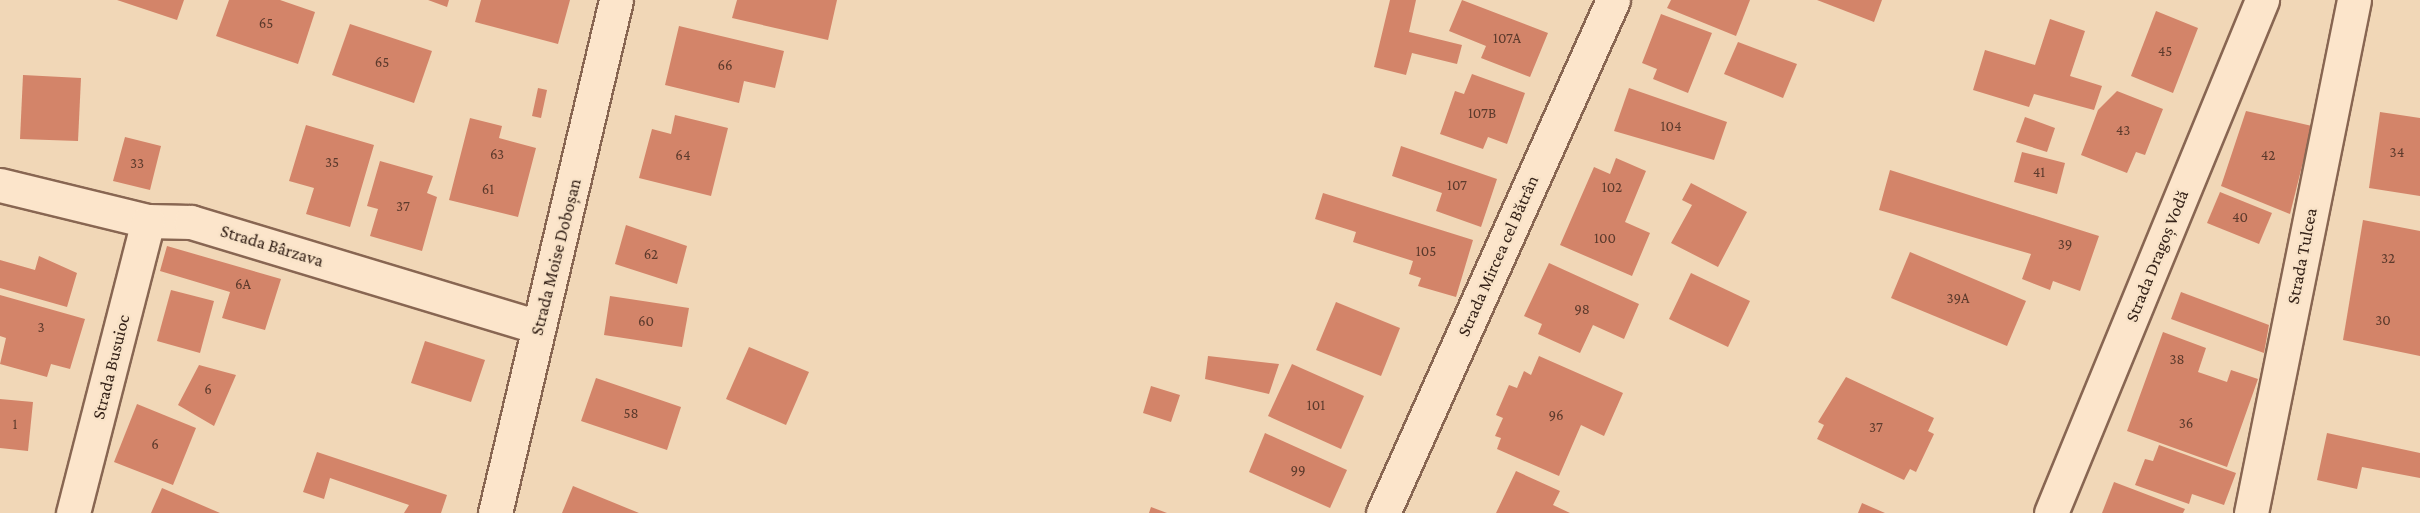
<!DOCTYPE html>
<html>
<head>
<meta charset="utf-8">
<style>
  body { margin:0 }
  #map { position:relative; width:2420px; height:513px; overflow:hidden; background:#f1d7b7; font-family:"Crimson Pro",serif }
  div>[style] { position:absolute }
  .building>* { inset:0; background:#d38469 }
  .roads { filter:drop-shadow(2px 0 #886652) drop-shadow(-2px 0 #886652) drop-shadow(0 2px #886652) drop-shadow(0 -2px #886652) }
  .minor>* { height:33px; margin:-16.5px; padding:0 16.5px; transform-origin:16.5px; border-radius:16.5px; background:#fce5cb }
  span { translate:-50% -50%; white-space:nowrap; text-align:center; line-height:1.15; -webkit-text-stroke:4.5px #f8e2c7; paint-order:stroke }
  .number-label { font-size:15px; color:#5c3a2c }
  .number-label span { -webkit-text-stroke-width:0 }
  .street-label { font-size:18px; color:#352218 }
</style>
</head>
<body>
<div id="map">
  <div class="building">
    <i style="clip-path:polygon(117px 0,184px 0,177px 20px)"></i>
    <i style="clip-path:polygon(229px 0,280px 0,315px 12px,298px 64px,216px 36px)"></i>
    <i style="clip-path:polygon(428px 0,449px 0,447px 7px)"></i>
    <i style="clip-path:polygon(481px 0,570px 0,558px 44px,475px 22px)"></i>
    <i style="clip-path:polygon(737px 0,837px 0,828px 40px,732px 18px)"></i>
    <i style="clip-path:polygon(1390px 0,1416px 0,1409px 32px,1462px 45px,1457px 64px,1412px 53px,1406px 75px,1374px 67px)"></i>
    <i style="clip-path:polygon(1462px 0,1548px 33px,1530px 77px,1481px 58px,1486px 46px,1449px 31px)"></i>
    <i style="clip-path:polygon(1671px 0,1750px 0,1736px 36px,1667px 8px)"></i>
    <i style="clip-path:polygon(1817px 0,1882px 0,1874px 22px)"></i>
    <i style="clip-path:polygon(2156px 11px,2198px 28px,2173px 93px,2131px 76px)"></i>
    <i style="clip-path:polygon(1661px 14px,1712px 33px,1688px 93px,1653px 79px,1657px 69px,1642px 63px)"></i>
    <i style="clip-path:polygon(2050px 19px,2085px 31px,2070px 76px,2102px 86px,2094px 110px,2034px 94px,2029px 107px,1973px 90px,1985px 50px,2035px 65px)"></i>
    <i style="clip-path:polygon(350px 24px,432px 51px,414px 103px,332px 75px)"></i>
    <i style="clip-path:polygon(679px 26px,784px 51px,775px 88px,744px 81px,739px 103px,665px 85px)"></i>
    <i style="clip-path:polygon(1738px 42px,1797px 64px,1783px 98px,1724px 74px)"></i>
    <i style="clip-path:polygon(1472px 74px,1525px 93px,1507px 144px,1488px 137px,1483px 149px,1440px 134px,1455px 91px,1464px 94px)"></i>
    <i style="clip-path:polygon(23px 75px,81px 78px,78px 141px,20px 139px)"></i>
    <i style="clip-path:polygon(538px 88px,547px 90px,541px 118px,532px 116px)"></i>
    <i style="clip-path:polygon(1629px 88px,1727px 122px,1714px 160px,1614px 131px)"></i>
    <i style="clip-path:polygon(2117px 91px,2163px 109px,2145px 155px,2136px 152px,2127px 173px,2081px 155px,2098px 110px)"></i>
    <i style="clip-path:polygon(2246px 111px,2312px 126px,2290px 214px,2221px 186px)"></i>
    <i style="clip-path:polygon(2380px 112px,2420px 118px,2420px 196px,2369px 188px)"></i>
    <i style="clip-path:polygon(675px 115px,728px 128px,711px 196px,639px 178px,652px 129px,671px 134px)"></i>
    <i style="clip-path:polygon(2025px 117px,2055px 128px,2047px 152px,2016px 142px)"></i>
    <i style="clip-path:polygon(470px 118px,502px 126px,499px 138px,536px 148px,518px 217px,449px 200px)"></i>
    <i style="clip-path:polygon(306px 125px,374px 145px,350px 227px,306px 214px,314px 188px,289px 181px)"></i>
    <i style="clip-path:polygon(125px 137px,161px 146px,150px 190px,113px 181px)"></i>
    <i style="clip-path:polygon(1401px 146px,1497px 179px,1481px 227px,1436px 211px,1442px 193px,1392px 176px)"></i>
    <i style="clip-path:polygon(2022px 152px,2065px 163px,2057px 194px,2014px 182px)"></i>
    <i style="clip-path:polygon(1616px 158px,1646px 171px,1625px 222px,1650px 233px,1632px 276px,1560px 245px,1594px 167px,1610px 174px)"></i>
    <i style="clip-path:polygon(380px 161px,433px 176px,427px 193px,437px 197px,422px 251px,370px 236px,378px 209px,367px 206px)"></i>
    <i style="clip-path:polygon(1890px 170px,2099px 236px,2080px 291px,2053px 281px,2050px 290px,2022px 279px,2031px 254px,1879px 210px)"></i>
    <i style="clip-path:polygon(1691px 183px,1747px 212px,1718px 267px,1671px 243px,1692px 205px,1682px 200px)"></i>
    <i style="clip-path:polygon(2220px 192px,2272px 213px,2259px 244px,2207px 223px)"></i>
    <i style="clip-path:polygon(1323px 193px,1473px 240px,1456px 297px,1418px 286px,1421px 278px,1409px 274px,1413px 261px,1353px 242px,1356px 232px,1315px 219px)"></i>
    <i style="clip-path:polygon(2363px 220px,2420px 231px,2420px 356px,2343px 340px)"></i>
    <i style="clip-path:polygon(626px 225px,687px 246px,677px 284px,615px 264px)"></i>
    <i style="clip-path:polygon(167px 246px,281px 279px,265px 330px,222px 318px,230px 292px,160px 271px)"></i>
    <i style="clip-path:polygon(1910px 252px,2026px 301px,2007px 346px,1891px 298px)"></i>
    <i style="clip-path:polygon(39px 256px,77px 273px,67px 307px,0 288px,0 260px,35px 270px)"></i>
    <i style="clip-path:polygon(1549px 263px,1639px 304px,1624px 339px,1593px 325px,1580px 353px,1538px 334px,1542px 324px,1524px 316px)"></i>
    <i style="clip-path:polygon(1691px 273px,1750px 301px,1728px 347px,1669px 319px)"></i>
    <i style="clip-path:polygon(171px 290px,214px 301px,200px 353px,157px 341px)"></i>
    <i style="clip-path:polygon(2181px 292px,2269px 325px,2264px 353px,2171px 319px)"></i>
    <i style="clip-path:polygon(0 295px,85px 319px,70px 369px,51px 364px,47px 377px,0 364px,6px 338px,0 336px)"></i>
    <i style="clip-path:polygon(610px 296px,689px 308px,682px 347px,604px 335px)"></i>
    <i style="clip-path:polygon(1336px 302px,1400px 328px,1381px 376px,1316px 350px)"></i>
    <i style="clip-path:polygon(2163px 332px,2206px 348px,2198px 372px,2227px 382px,2231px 370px,2258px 379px,2227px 467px,2127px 431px)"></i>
    <i style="clip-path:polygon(425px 341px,485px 360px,471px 402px,411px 383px)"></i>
    <i style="clip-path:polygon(749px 347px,809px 372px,786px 425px,726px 399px)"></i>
    <i style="clip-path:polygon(1208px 356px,1279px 364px,1269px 394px,1205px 379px)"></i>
    <i style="clip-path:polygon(1539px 356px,1623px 393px,1604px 436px,1581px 425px,1559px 476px,1497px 449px,1501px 438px,1495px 436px,1503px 418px,1496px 415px,1509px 385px,1517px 388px,1524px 371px,1531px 375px)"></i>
    <i style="clip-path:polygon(1292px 364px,1364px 396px,1341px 449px,1268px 416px)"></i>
    <i style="clip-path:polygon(199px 365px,236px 375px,214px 426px,178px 405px)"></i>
    <i style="clip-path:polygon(1846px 377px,1934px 418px,1928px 431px,1934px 434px,1916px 472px,1910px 469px,1904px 480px,1817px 439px,1824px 425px,1818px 422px)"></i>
    <i style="clip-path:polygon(596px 378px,681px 407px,667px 450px,581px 421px)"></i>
    <i style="clip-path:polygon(1151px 386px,1180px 395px,1171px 422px,1143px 413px)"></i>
    <i style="clip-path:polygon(0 399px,33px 402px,28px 451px,0 448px)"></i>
    <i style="clip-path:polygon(137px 404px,196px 428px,173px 485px,114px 462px)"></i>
    <i style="clip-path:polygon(1265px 433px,1347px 470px,1330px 508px,1249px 472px)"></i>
    <i style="clip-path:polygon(2327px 433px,2420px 453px,2420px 478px,2362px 467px,2357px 489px,2317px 480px)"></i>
    <i style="clip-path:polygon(2159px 445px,2236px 473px,2224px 505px,2192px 494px,2189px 504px,2135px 485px,2145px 459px,2153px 461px)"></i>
    <i style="clip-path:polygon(317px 452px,447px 495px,441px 513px,404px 513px,409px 505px,330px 478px,324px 499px,303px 492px)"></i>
    <i style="clip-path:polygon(1516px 471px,1560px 491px,1553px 505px,1570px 513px,1496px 513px)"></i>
    <i style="clip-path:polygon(2114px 482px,2185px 509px,2183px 513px,2102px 513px)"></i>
    <i style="clip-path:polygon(573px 486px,639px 513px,562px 513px)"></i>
    <i style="clip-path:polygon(162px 488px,220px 513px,151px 513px)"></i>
    <i style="clip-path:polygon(1862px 503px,1885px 513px,1858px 513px)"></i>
    <i style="clip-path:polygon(1151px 507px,1167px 513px,1149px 513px)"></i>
  </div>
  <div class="roads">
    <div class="minor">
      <i style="left:0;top:185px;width:152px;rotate:13.7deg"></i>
      <i style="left:148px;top:221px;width:43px;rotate:1.3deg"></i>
      <i style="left:191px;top:222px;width:363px;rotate:16.8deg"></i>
      <i style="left:73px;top:513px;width:301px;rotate:-75.6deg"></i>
      <i style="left:495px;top:513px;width:527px;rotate:-76.73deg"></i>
      <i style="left:1383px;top:513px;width:562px;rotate:-65.85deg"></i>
      <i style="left:2051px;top:513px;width:555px;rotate:-67.64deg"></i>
      <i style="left:2251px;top:513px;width:523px;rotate:-78.65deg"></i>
    </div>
  </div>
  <div class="number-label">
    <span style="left:266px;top:24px">65</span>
    <span style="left:1507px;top:39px">107A</span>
    <span style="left:2165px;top:52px">45</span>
    <span style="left:382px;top:63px">65</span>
    <span style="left:725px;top:66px">66</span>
    <span style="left:1482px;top:114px">107B</span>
    <span style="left:1671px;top:127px">104</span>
    <span style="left:2123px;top:131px">43</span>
    <span style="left:2397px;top:153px">34</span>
    <span style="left:497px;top:155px">63</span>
    <span style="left:683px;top:156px">64</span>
    <span style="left:2268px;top:156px">42</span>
    <span style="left:332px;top:163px">35</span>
    <span style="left:137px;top:164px">33</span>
    <span style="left:2039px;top:173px">41</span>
    <span style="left:1457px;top:186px">107</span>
    <span style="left:1612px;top:188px">102</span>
    <span style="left:488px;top:190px">61</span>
    <span style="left:403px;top:207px">37</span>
    <span style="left:2240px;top:218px">40</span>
    <span style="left:1605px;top:239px">100</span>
    <span style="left:2065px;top:245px">39</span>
    <span style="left:1426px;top:252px">105</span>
    <span style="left:651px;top:255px">62</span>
    <span style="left:2388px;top:259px">32</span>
    <span style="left:243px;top:285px">6A</span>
    <span style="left:1958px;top:299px">39A</span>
    <span style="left:1582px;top:310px">98</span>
    <span style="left:2383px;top:321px">30</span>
    <span style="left:646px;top:322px">60</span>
    <span style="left:41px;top:328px">3</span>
    <span style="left:2177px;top:360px">38</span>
    <span style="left:208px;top:390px">6</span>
    <span style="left:1316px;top:406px">101</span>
    <span style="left:631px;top:414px">58</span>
    <span style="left:1556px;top:416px">96</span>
    <span style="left:2186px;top:424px">36</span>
    <span style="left:15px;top:425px">1</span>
    <span style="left:1876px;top:428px">37</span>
    <span style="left:155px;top:445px">6</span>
    <span style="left:1298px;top:471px">99</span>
  </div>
  <div class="street-label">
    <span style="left:272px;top:246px;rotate:17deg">Strada Bârzava</span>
    <span style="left:1498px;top:256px;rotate:-66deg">Strada Mircea cel Bătrân</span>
    <span style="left:2157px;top:256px;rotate:-68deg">Strada Dragoș Vodă</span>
    <span style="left:2302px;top:256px;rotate:-79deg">Strada Tulcea</span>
    <span style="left:556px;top:257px;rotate:-76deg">Strada Moise Doboșan</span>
    <span style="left:111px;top:367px;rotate:-76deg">Strada Busuioc</span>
  </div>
</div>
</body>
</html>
